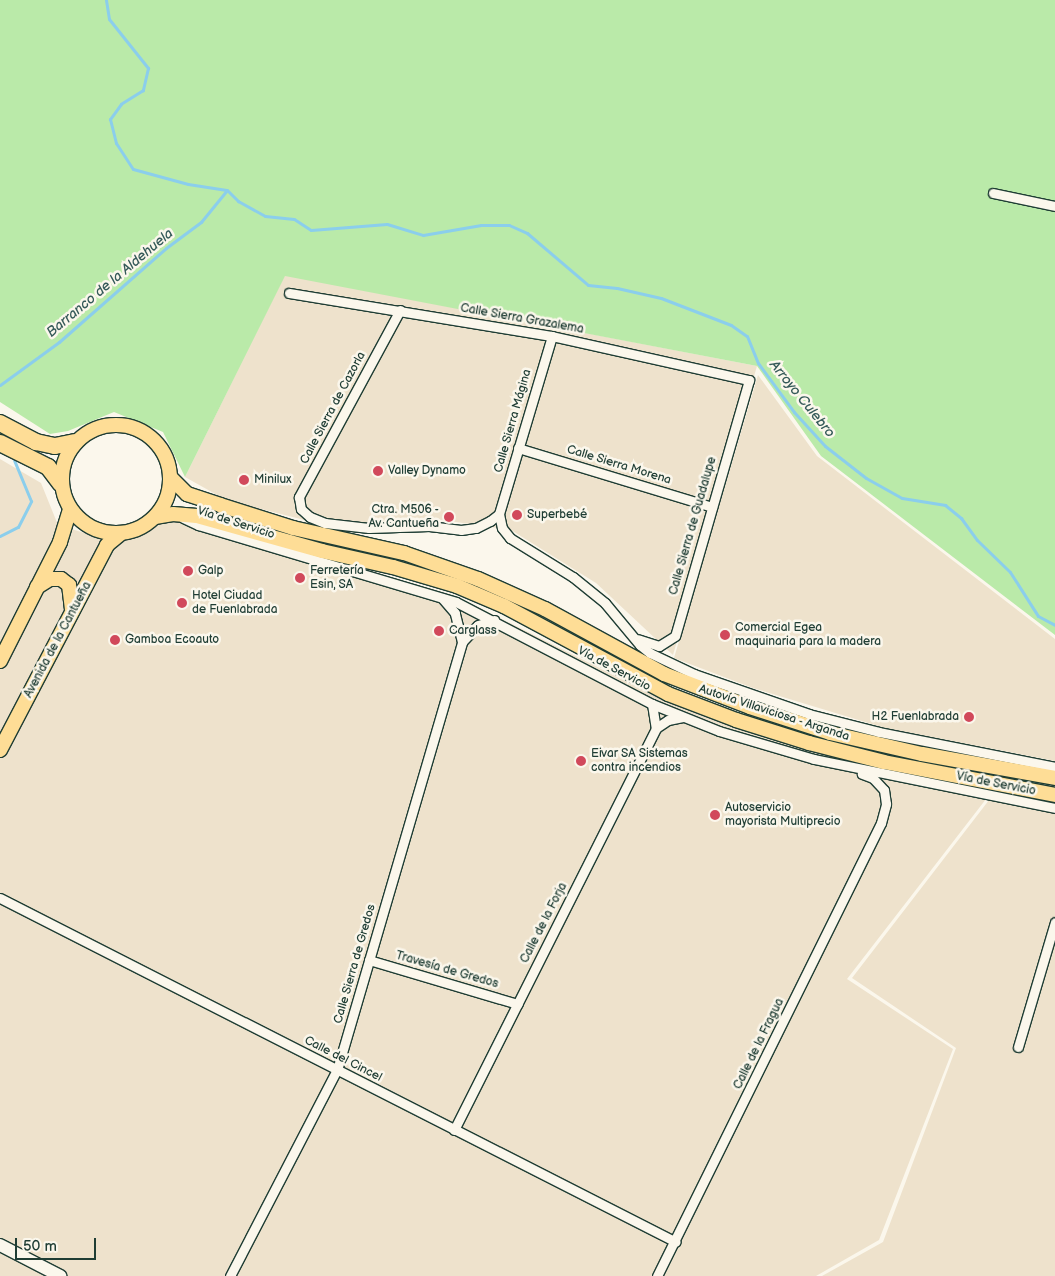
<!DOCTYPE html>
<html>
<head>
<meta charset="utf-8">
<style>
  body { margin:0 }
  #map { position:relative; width:1055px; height:1276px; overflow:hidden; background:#fbf7ec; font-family:"Balsamiq Sans",sans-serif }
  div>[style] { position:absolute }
  .built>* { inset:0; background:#eee2cc }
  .green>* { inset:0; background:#baeaa9 }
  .stream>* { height:3px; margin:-1.5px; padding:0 1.5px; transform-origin:1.5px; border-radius:1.5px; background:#8bceec }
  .roads { filter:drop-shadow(1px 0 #1f3d34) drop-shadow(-1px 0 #1f3d34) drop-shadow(0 1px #1f3d34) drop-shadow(0 -1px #1f3d34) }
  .street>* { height:9px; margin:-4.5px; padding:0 4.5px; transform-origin:4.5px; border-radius:4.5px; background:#fbf7ec }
  .secondary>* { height:12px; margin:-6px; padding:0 6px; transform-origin:6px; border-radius:6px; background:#fbf7ec }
  .primary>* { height:14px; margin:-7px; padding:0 7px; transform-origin:7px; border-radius:7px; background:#fedd96 }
  .primary>.ring { margin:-7px; padding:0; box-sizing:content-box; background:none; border:14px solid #fedd96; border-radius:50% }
  .highway>* { height:16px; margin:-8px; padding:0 8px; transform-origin:8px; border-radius:8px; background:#fedd96 }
  .dots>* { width:14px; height:14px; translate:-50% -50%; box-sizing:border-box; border:2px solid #fbf7ec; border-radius:50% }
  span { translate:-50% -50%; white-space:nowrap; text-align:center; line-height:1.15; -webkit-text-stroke:5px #fbf7ec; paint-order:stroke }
  .street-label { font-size:12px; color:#1f3d34 }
  .poi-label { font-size:12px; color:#1f3d34 }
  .left { translate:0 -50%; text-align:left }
  .right { translate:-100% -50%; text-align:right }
  .water-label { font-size:14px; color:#355a59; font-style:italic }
  .scale { position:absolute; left:15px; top:1238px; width:81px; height:22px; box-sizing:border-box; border:2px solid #1f3d34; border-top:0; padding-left:6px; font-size:15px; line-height:18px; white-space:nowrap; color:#1f3d34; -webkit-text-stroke:4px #fbf7ec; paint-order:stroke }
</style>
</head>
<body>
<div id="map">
  <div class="built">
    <i style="clip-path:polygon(285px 275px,757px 366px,673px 655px,596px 583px,511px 530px,435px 519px,324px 525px,226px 500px,185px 477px)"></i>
    <i style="clip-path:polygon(758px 375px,817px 456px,1055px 639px,1055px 761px,885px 728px,753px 688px,674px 658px)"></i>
    <i style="clip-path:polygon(0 459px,41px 483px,58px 525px,118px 543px,165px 521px,201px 523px,456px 596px,667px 702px,811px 752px,993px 790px,847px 979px,953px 1049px,879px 1240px,816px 1276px,0 1276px)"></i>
    <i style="clip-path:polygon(996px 791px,1055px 803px,1055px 1276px,822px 1276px,883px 1242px,956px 1048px,852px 978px)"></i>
  </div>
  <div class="green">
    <i style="clip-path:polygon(0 0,1055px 0,1055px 635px,821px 456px,757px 366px,285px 276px,185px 477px,163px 432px,114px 412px,68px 431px,50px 434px,0 402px)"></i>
  </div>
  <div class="stream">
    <i style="left:106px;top:0;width:19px;rotate:81deg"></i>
    <i style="left:109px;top:19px;width:63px;rotate:51.5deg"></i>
    <i style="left:148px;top:68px;width:23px;rotate:103deg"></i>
    <i style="left:143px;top:90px;width:26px;rotate:148deg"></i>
    <i style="left:121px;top:104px;width:19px;rotate:126deg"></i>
    <i style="left:110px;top:119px;width:25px;rotate:76deg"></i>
    <i style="left:116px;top:143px;width:31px;rotate:57deg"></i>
    <i style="left:133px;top:169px;width:57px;rotate:15.3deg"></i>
    <i style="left:188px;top:184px;width:39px;rotate:9deg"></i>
    <i style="left:227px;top:190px;width:16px;rotate:45deg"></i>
    <i style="left:238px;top:201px;width:31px;rotate:29deg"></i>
    <i style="left:265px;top:216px;width:29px;rotate:6deg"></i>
    <i style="left:294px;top:219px;width:20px;rotate:33deg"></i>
    <i style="left:311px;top:230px;width:76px;rotate:-4.5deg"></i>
    <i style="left:387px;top:224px;width:38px;rotate:17deg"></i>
    <i style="left:423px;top:235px;width:59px;rotate:-9.8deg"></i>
    <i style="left:481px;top:225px;width:28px"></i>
    <i style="left:509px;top:225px;width:20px;rotate:24deg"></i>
    <i style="left:527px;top:233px;width:80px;rotate:40.4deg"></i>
    <i style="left:588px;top:285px;width:29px;rotate:6deg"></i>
    <i style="left:617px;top:288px;width:45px;rotate:12.8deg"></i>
    <i style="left:661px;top:298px;width:75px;rotate:21.1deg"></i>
    <i style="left:731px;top:325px;width:19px;rotate:35deg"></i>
    <i style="left:747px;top:336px;width:29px;rotate:68deg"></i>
    <i style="left:758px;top:363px;width:61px;rotate:53.7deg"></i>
    <i style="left:794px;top:412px;width:46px;rotate:47.6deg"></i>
    <i style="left:825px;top:446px;width:52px;rotate:38deg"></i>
    <i style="left:866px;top:478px;width:41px;rotate:29.1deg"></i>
    <i style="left:902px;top:498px;width:44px;rotate:9.2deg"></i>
    <i style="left:945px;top:505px;width:21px;rotate:39deg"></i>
    <i style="left:961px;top:518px;width:27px;rotate:54deg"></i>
    <i style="left:977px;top:540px;width:46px;rotate:44.1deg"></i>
    <i style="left:1010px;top:572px;width:52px;rotate:57.5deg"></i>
    <i style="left:1038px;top:616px;width:19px;rotate:28deg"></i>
    <i style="left:0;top:385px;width:73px;rotate:-36.1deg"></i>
    <i style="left:59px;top:342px;width:142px;rotate:-41.3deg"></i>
    <i style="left:166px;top:248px;width:44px;rotate:-36.6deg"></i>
    <i style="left:201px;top:222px;width:41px;rotate:-50.9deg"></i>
    <i style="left:0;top:536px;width:20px;rotate:-27deg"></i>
    <i style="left:18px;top:527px;width:29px;rotate:-63deg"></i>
    <i style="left:31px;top:501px;width:44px;rotate:-112.5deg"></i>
  </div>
  <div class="roads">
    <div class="street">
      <i style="left:993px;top:193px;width:63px;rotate:11.8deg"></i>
      <i style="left:289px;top:293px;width:266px;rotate:9.3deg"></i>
      <i style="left:552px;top:336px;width:202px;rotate:12.6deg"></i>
      <i style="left:749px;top:380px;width:266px;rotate:106.1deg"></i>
      <i style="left:675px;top:636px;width:19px;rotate:148deg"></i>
      <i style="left:659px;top:646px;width:22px;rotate:-162deg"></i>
      <i style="left:400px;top:310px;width:213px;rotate:118.4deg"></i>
      <i style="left:299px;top:497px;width:12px;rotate:81deg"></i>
      <i style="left:301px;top:509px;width:12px;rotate:42deg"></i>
      <i style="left:310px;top:517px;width:16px;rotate:22deg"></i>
      <i style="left:325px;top:523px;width:44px;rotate:6.5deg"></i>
      <i style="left:369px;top:528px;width:60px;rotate:-1.9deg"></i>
      <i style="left:429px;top:526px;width:32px;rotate:7deg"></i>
      <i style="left:461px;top:530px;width:15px;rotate:-8deg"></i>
      <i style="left:476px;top:528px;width:16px;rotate:-27deg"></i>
      <i style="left:490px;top:521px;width:11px;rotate:-38deg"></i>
      <i style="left:552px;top:336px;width:186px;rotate:106.6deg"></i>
      <i style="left:499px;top:514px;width:14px;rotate:78deg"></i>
      <i style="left:502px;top:528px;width:13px;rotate:51deg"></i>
      <i style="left:510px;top:538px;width:74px;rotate:31.8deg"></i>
      <i style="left:573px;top:577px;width:41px;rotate:39.1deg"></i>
      <i style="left:605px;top:603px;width:55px;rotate:50.2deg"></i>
      <i style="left:640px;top:645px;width:13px;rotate:39deg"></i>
      <i style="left:650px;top:653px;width:49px;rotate:25.5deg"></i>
      <i style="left:694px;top:674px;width:122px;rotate:19.2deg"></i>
      <i style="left:809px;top:714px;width:72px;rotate:14.4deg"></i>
      <i style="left:879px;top:732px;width:179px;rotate:11.2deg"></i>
      <i style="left:518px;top:448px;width:203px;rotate:16.9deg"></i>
      <i style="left:183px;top:518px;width:17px;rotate:25deg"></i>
      <i style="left:198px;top:525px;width:269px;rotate:16.6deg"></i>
      <i style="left:456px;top:602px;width:221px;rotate:27.5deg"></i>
      <i style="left:652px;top:704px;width:72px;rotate:21.9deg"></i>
      <i style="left:719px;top:731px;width:99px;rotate:16.4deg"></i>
      <i style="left:814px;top:759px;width:246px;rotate:11.5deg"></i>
      <i style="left:462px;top:642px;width:23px;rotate:-47deg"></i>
      <i style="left:478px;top:625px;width:17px;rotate:-17deg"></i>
      <i style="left:652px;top:704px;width:24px;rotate:81deg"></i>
      <i style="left:0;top:898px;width:758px;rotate:26.97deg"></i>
      <i style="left:369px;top:960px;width:155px;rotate:16.5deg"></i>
      <i style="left:1018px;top:1047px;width:130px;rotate:-73.5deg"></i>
      <i style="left:454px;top:1130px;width:450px;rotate:-63.3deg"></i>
      <i style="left:656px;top:728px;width:14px;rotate:-34deg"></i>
      <i style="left:668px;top:720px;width:15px;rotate:-11deg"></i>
      <i style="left:230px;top:1276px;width:232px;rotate:-62.6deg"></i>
      <i style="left:337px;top:1070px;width:446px;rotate:-73.7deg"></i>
      <i style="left:462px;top:642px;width:30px;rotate:-104deg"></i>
      <i style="left:455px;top:613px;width:20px;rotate:-131deg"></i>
      <i style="left:657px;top:1276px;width:505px;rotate:-63.69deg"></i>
      <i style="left:881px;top:823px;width:20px;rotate:-75deg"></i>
      <i style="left:886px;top:804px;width:14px;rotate:-98deg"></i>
      <i style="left:884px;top:790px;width:16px;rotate:-133deg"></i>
      <i style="left:873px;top:778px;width:12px;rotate:-160deg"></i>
    </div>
    <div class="secondary">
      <i style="left:0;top:1245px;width:68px;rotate:27.3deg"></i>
    </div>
    <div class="primary">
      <i class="ring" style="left:62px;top:425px;width:94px;height:94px"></i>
      <i style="left:171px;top:478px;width:23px;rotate:45deg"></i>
      <i style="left:187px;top:494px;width:35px;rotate:18deg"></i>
      <i style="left:220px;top:505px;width:77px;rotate:17.5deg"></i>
      <i style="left:293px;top:528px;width:114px;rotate:12.7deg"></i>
      <i style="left:404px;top:553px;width:78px;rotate:19.4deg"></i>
      <i style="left:478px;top:579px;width:73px;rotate:24.1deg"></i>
      <i style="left:545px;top:609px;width:136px;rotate:28.6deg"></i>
      <i style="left:664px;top:674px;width:92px;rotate:21deg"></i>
      <i style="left:750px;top:707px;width:84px;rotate:18deg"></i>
      <i style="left:830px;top:733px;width:94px;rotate:12.9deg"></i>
      <i style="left:922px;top:754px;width:135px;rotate:10.2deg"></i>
      <i style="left:155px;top:517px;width:18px;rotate:-9deg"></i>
      <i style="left:173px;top:514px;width:24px;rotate:5deg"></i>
      <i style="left:197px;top:516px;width:130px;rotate:15.6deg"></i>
      <i style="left:322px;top:551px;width:73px;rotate:12.7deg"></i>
      <i style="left:393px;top:567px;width:67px;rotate:16.5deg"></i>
      <i style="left:457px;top:586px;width:51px;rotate:23.1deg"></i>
      <i style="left:504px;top:606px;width:186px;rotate:28.2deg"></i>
      <i style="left:668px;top:694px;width:73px;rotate:20.9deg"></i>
      <i style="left:736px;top:720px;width:77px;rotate:17.5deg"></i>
      <i style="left:809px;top:743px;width:77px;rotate:14.2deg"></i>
      <i style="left:884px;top:762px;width:174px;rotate:10.9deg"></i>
      <i style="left:37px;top:587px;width:15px;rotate:-32deg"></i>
      <i style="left:50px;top:579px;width:11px"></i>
      <i style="left:61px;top:579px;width:10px;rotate:37deg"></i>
      <i style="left:69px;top:585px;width:24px;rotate:83deg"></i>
      <i style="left:0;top:661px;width:133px;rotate:-63.2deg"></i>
      <i style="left:60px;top:542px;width:34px;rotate:-73deg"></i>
      <i style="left:0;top:750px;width:231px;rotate:-62.4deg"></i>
      <i style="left:107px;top:545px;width:17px;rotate:-40deg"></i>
    </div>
    <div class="highway">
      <i style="left:0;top:423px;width:41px;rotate:27.8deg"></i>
      <i style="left:36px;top:442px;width:19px;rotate:12deg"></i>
      <i style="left:55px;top:446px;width:20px;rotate:-11deg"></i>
      <i style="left:0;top:443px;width:54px;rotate:26.6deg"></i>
      <i style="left:48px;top:467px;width:21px;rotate:53deg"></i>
    </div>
  </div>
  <div class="dots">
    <i style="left:378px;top:471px;background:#d1495b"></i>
    <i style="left:244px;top:480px;background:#d1495b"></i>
    <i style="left:517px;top:515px;background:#d1495b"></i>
    <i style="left:449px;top:517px;background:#d1495b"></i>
    <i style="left:188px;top:571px;background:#d1495b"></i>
    <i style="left:300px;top:578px;background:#d1495b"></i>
    <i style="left:182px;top:603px;background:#d1495b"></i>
    <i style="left:439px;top:631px;background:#d1495b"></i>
    <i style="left:725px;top:635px;background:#d1495b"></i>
    <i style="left:115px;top:640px;background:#d1495b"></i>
    <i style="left:969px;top:717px;background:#d1495b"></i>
    <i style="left:581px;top:761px;background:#d1495b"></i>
    <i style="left:715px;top:815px;background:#d1495b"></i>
  </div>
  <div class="street-label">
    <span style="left:522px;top:319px;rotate:10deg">Calle Sierra Grazalema</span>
    <span style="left:333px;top:408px;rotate:-62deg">Calle Sierra de Cazorla</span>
    <span style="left:513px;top:421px;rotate:-74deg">Calle Sierra Mágina</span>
    <span style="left:619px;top:465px;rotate:17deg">Calle Sierra Morena</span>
    <span style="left:236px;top:523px;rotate:18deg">Vía de Servicio</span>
    <span style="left:693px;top:526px;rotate:-74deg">Calle Sierra de Guadalupe</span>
    <span style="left:58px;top:640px;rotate:-62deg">Avenida de la Cantueña</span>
    <span style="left:614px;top:669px;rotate:28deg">Vía de Servicio</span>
    <span style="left:774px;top:713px;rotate:18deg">Autovía Villaviciosa - Arganda</span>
    <span style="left:996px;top:784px;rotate:11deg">Vía de Servicio</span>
    <span style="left:544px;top:923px;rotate:-63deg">Calle de la Forja</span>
    <span style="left:355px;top:964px;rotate:-74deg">Calle Sierra de Gredos</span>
    <span style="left:447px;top:970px;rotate:16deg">Travesía de Gredos</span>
    <span style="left:759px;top:1044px;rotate:-64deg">Calle de la Fragua</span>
    <span style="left:343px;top:1059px;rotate:27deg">Calle del Cincel</span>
  </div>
  <div class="poi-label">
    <span class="left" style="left:388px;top:471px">Valley Dynamo</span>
    <span class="left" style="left:254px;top:480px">Minilux</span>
    <span class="right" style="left:439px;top:517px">Ctra. M506 -<br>Av. Cantueña</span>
    <span class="left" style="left:527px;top:515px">Superbebé</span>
    <span class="left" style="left:198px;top:571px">Galp</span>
    <span class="left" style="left:310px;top:578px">Ferretería<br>Esin, SA</span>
    <span class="left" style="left:192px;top:603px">Hotel Ciudad<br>de Fuenlabrada</span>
    <span class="left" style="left:735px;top:635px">Comercial Egea<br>maquinaria para la madera</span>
    <span class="left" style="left:449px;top:631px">Carglass</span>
    <span class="left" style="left:125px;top:640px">Gamboa Ecoauto</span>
    <span class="right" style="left:959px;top:717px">H2 Fuenlabrada</span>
    <span class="left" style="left:591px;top:761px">Eivar SA Sistemas<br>contra incendios</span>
    <span class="left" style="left:725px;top:815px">Autoservicio<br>mayorista Multiprecio</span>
  </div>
  <div class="water-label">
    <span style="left:110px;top:283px;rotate:-40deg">Barranco de la Aldehuela</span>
    <span style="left:802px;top:399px;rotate:51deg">Arroyo Culebro</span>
  </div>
  <div class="scale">50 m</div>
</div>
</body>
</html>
